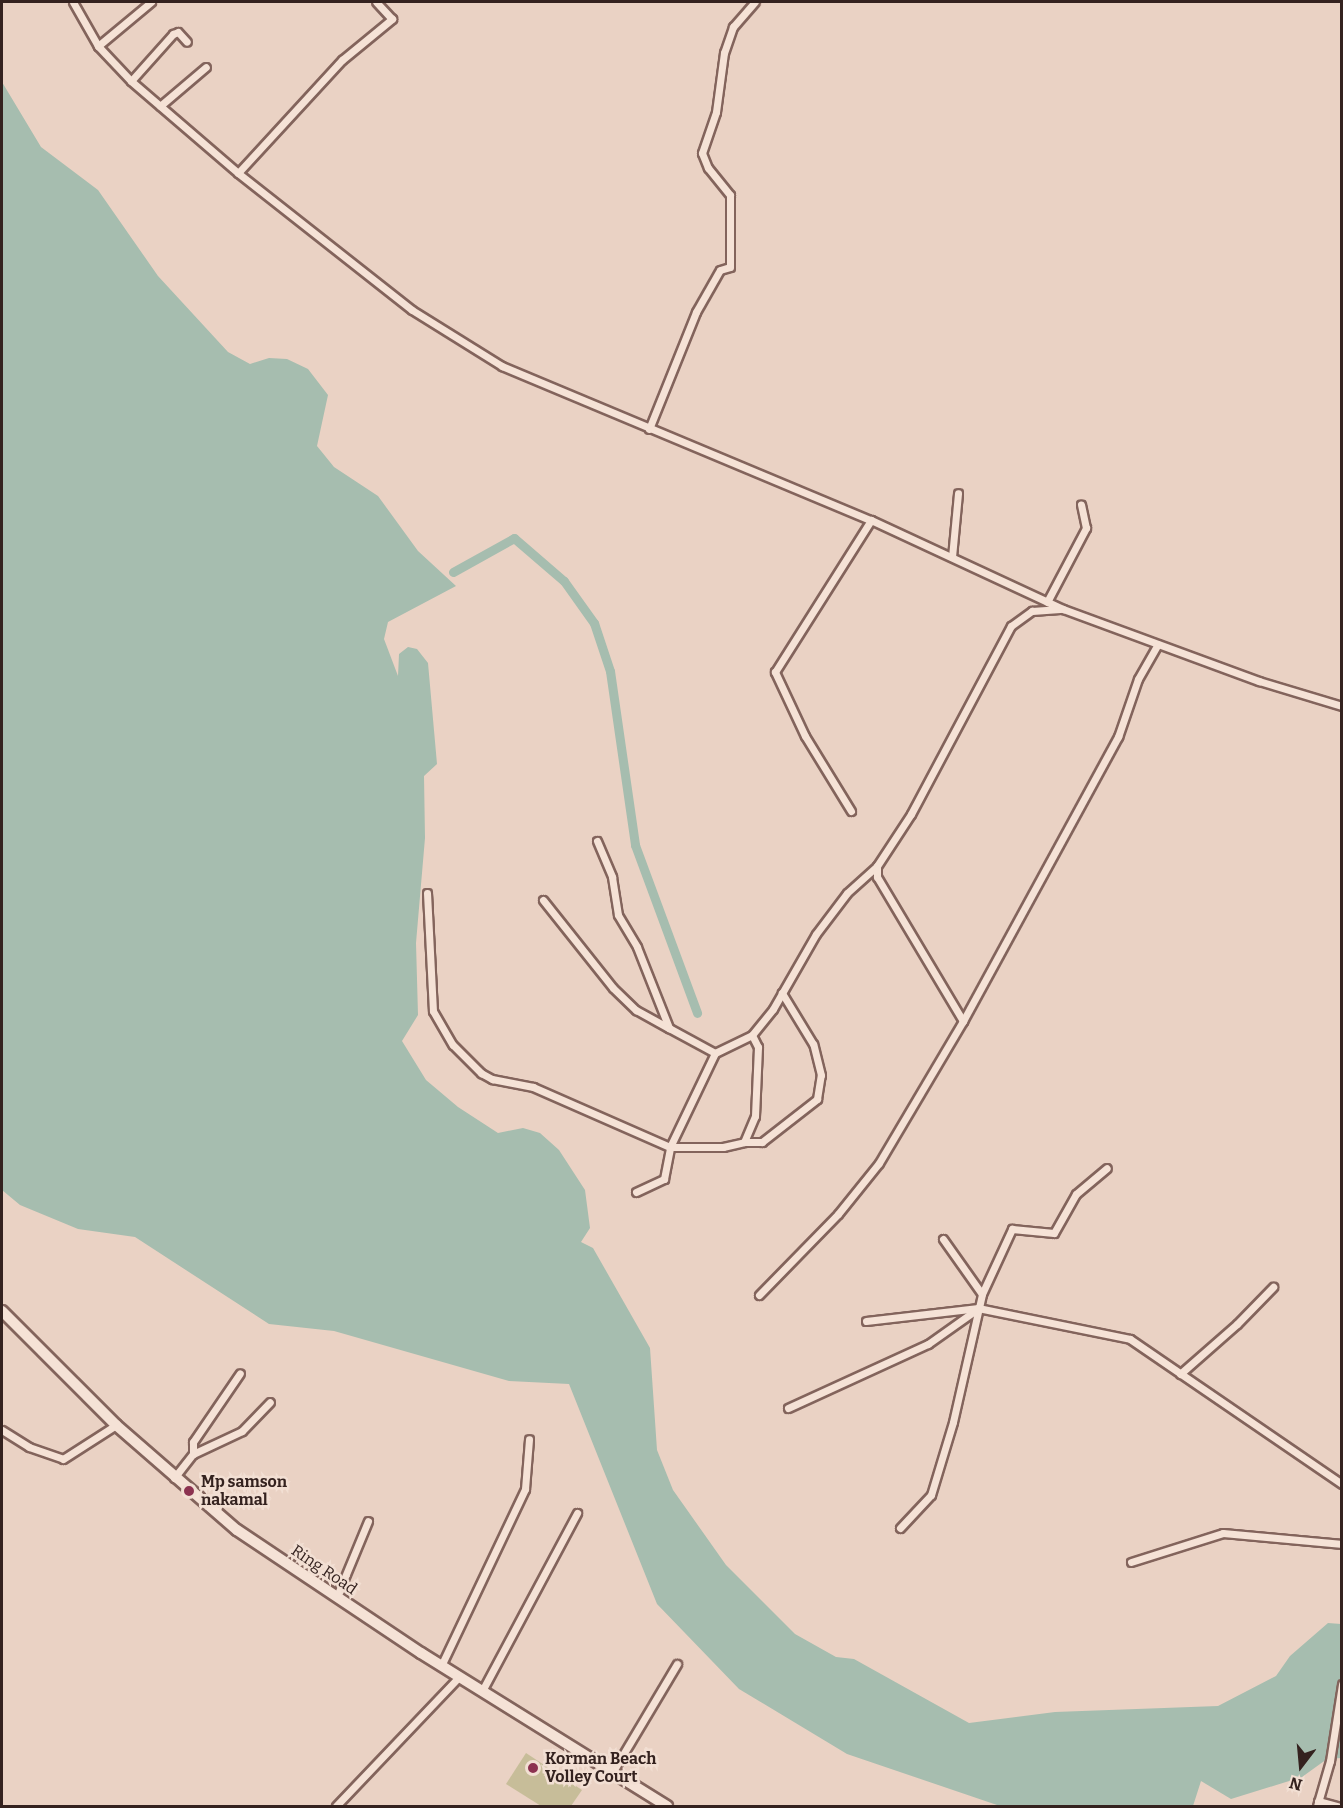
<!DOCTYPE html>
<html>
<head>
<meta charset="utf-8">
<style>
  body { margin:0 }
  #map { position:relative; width:1343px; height:1808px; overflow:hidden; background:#ead2c4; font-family:Bitter,serif }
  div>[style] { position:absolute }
  .green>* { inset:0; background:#c7bd99 }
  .water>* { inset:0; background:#a6bdaf }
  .canal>* { height:9px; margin:-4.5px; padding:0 4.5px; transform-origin:4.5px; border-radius:4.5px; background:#a6bdaf }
  .roads { filter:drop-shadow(2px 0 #83645c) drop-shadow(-2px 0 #83645c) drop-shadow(0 2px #83645c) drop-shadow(0 -2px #83645c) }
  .street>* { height:7px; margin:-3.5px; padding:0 3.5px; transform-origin:3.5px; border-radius:3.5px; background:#f5e2d6 }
  .secondary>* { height:10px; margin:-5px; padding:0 5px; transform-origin:5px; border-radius:5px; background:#f5e2d6 }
  .dots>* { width:16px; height:16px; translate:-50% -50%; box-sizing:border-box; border:3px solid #f2dfd3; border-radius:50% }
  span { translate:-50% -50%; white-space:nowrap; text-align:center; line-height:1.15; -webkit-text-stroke:5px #f2dfd3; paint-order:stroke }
  .poi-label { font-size:16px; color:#34221f; font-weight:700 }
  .left { translate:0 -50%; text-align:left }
  .street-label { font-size:16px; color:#34221f }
  .frame { position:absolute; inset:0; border:3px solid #34221f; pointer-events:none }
  .north { position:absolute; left:1271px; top:1736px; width:60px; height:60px; -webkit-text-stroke:4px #f2dfd3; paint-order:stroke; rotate:196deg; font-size:16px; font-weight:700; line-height:24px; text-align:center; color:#34221f }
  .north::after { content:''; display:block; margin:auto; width:21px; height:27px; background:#34221f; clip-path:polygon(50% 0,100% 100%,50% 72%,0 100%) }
</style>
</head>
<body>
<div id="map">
  <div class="green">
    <i style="clip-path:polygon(526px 1753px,582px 1790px,571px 1806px,541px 1806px,506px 1784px)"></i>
  </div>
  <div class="water">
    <i style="clip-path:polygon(2px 82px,41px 147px,98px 190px,158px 276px,228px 352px,250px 364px,269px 358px,287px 359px,308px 369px,328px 395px,317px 446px,334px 467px,378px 496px,418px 551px,456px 586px,388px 622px,384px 639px,398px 676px,399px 654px,408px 647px,417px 649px,428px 663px,437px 764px,424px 776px,425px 838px,416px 943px,418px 1015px,402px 1041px,426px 1080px,458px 1107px,498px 1133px,523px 1128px,540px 1133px,559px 1150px,585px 1190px,590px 1228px,581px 1242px,593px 1248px,650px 1348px,657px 1450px,673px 1490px,726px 1565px,795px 1634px,836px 1657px,854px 1659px,969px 1723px,1055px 1712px,1218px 1706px,1276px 1676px,1290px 1656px,1328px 1623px,1341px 1624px,1341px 1758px,1327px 1759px,1302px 1777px,1231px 1799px,1201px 1781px,1193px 1806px,1000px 1806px,847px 1754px,739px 1689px,657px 1604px,569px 1384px,509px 1381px,334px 1331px,269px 1324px,135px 1237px,78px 1229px,20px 1205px,2px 1190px)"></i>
  </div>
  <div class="canal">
    <i style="left:453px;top:572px;width:70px;rotate:-29.1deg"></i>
    <i style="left:514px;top:538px;width:66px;rotate:40.7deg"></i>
    <i style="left:564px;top:581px;width:52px;rotate:54.5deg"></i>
    <i style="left:594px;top:623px;width:51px;rotate:71.6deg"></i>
    <i style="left:610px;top:671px;width:176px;rotate:81.8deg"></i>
    <i style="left:635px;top:845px;width:179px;rotate:69.7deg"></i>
  </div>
  <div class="roads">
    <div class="street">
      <i style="left:73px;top:2px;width:51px;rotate:60.4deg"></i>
      <i style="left:98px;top:46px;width:48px;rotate:46.7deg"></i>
      <i style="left:131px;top:81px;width:141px;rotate:40.7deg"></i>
      <i style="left:238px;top:173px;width:221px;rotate:38.2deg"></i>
      <i style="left:412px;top:310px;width:106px;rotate:31.9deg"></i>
      <i style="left:502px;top:366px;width:400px;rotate:22.7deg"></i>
      <i style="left:871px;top:520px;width:212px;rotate:24.9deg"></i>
      <i style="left:1063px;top:609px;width:209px;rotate:20.2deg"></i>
      <i style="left:1259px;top:681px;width:87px;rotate:16.8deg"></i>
      <i style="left:98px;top:46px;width:69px;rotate:-39.7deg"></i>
      <i style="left:131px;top:81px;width:63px;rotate:-48.2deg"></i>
      <i style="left:173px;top:34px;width:5px;rotate:-22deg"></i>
      <i style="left:178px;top:32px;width:13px;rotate:48deg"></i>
      <i style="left:160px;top:106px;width:60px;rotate:-40.3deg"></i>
      <i style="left:238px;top:173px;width:154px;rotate:-47.4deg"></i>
      <i style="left:342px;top:60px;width:65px;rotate:-39.4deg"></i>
      <i style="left:392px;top:19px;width:23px;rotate:-133deg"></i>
      <i style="left:649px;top:429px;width:126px;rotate:-68.1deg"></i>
      <i style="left:696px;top:312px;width:48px;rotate:-60.3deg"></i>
      <i style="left:720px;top:270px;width:10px;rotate:-17deg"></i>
      <i style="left:730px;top:267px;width:72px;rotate:-90deg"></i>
      <i style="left:730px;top:195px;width:35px;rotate:-129deg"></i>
      <i style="left:708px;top:168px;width:16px;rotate:-112deg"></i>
      <i style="left:702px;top:153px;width:43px;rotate:-71.1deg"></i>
      <i style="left:716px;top:112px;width:60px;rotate:-82.3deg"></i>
      <i style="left:724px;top:53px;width:28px;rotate:-71deg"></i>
      <i style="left:733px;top:27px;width:33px;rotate:-49deg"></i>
      <i style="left:952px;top:557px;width:64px;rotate:-84.6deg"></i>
      <i style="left:1047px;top:602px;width:84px;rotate:-62.2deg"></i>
      <i style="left:1086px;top:528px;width:24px;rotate:-102deg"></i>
      <i style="left:851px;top:811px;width:88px;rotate:-121.5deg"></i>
      <i style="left:805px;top:736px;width:71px;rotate:-115.1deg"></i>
      <i style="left:775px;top:672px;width:180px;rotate:-57.7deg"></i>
      <i style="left:597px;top:841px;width:39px;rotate:67deg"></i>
      <i style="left:612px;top:877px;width:38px;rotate:81deg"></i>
      <i style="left:618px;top:915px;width:37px;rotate:59deg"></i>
      <i style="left:637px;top:947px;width:87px;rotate:68.4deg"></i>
      <i style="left:669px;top:1028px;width:52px;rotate:28.5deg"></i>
      <i style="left:427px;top:893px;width:118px;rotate:87.1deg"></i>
      <i style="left:433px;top:1011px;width:39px;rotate:60deg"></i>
      <i style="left:453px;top:1045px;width:40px;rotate:45deg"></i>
      <i style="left:481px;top:1073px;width:13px;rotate:29deg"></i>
      <i style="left:492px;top:1079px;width:42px;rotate:11deg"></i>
      <i style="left:533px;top:1087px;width:150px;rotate:23.7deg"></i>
      <i style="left:670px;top:1147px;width:53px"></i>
      <i style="left:723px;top:1147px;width:22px;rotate:-13deg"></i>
      <i style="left:744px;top:1142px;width:28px;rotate:-67deg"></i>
      <i style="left:755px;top:1116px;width:69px;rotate:-87.5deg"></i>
      <i style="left:758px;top:1047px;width:13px;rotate:-117deg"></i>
      <i style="left:752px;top:1035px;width:33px;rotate:-51deg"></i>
      <i style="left:773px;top:1009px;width:86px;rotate:-60.2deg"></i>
      <i style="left:816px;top:934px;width:51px;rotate:-52.9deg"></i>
      <i style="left:847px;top:893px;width:40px;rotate:-42deg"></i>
      <i style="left:543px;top:900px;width:112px;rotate:51.5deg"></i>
      <i style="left:613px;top:988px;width:32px;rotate:44deg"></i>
      <i style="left:636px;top:1010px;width:38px;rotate:29deg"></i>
      <i style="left:963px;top:1021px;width:168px;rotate:-120.8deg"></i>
      <i style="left:877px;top:877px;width:11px;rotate:-90deg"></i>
      <i style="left:877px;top:866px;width:62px;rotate:-56.8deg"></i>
      <i style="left:911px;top:814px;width:213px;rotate:-62deg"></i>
      <i style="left:1011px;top:626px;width:26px;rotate:-36deg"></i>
      <i style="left:1032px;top:611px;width:28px;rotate:-4deg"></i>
      <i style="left:744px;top:1142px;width:18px"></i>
      <i style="left:762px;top:1142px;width:70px;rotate:-38deg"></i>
      <i style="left:817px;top:1099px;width:24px;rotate:-81deg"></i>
      <i style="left:821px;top:1075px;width:32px;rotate:-104deg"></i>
      <i style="left:813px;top:1044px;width:60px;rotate:-121.3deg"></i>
      <i style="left:636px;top:1192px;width:31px;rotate:-25deg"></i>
      <i style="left:664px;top:1179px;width:33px;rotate:-79deg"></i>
      <i style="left:670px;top:1147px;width:104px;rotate:-64.4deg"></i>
      <i style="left:715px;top:1053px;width:41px;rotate:-25.9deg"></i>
      <i style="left:943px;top:1239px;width:67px;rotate:54.7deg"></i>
      <i style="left:759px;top:1295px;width:113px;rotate:-45.7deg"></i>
      <i style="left:838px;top:1214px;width:65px;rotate:-51.2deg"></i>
      <i style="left:879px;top:1163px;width:165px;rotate:-59.4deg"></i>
      <i style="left:963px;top:1021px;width:324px;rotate:-61.4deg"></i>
      <i style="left:1118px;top:737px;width:61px;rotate:-71deg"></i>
      <i style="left:1138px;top:679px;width:40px;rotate:-60.3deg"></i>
      <i style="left:866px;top:1321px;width:113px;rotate:-6.6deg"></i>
      <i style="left:978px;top:1308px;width:155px;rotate:11.5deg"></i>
      <i style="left:1130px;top:1339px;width:257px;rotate:34.4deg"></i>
      <i style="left:1180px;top:1374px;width:76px;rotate:-41.3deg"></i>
      <i style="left:1237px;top:1324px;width:52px;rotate:-45.8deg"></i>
      <i style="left:788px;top:1408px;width:154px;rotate:-24.6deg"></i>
      <i style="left:928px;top:1344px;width:59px;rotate:-35.3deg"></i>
      <i style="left:2px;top:1430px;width:32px;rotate:32deg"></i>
      <i style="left:29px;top:1447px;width:36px;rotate:19deg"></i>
      <i style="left:63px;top:1459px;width:63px;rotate:-32.7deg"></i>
      <i style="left:193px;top:1454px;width:12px;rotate:-90deg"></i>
      <i style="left:193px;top:1442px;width:83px;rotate:-55.7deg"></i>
      <i style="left:174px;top:1478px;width:31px;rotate:-52deg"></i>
      <i style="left:193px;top:1454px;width:54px;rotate:-25.1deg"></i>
      <i style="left:242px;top:1431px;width:40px;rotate:-46deg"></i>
      <i style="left:900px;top:1528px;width:45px;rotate:-46.8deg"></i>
      <i style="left:931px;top:1495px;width:76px;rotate:-73.2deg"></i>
      <i style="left:953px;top:1422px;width:131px;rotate:-77.2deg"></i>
      <i style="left:982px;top:1294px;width:72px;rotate:-65.2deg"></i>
      <i style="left:1012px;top:1229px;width:42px;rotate:5.4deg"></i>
      <i style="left:1054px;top:1233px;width:45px;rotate:-60.6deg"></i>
      <i style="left:1076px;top:1194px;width:40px;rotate:-40deg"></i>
      <i style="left:1131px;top:1562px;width:96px;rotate:-17.5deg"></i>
      <i style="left:1223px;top:1533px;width:120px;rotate:5.3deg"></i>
      <i style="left:337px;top:1596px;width:81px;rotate:-67.5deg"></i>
      <i style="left:441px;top:1666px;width:196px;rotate:-64.6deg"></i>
      <i style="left:525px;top:1489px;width:50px;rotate:-85.4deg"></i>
      <i style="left:482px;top:1691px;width:202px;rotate:-61.9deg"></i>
      <i style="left:612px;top:1773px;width:127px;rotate:-59.2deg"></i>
      <i style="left:1318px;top:1801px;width:20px;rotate:15deg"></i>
      <i style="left:336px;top:1806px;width:178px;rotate:-46.4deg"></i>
      <i style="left:1317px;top:1806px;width:47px;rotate:-73.9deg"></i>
      <i style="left:1330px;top:1761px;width:78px;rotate:-81.1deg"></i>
    </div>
    <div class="secondary">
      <i style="left:2px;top:1311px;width:161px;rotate:45deg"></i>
      <i style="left:116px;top:1425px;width:160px;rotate:41deg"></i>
      <i style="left:237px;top:1530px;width:221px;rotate:33.8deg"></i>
      <i style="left:421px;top:1653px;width:290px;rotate:31.9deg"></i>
    </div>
  </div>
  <div class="dots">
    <i style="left:189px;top:1491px;background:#8c3250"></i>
    <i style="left:533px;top:1768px;background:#8c3250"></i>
  </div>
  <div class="poi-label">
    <span class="left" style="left:201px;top:1491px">Mp samson<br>nakamal</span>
    <span class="left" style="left:545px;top:1768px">Korman Beach<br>Volley Court</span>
  </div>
  <div class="street-label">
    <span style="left:324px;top:1570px;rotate:34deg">Ring Road</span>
  </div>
  <div class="frame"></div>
  <div class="north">N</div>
</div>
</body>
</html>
